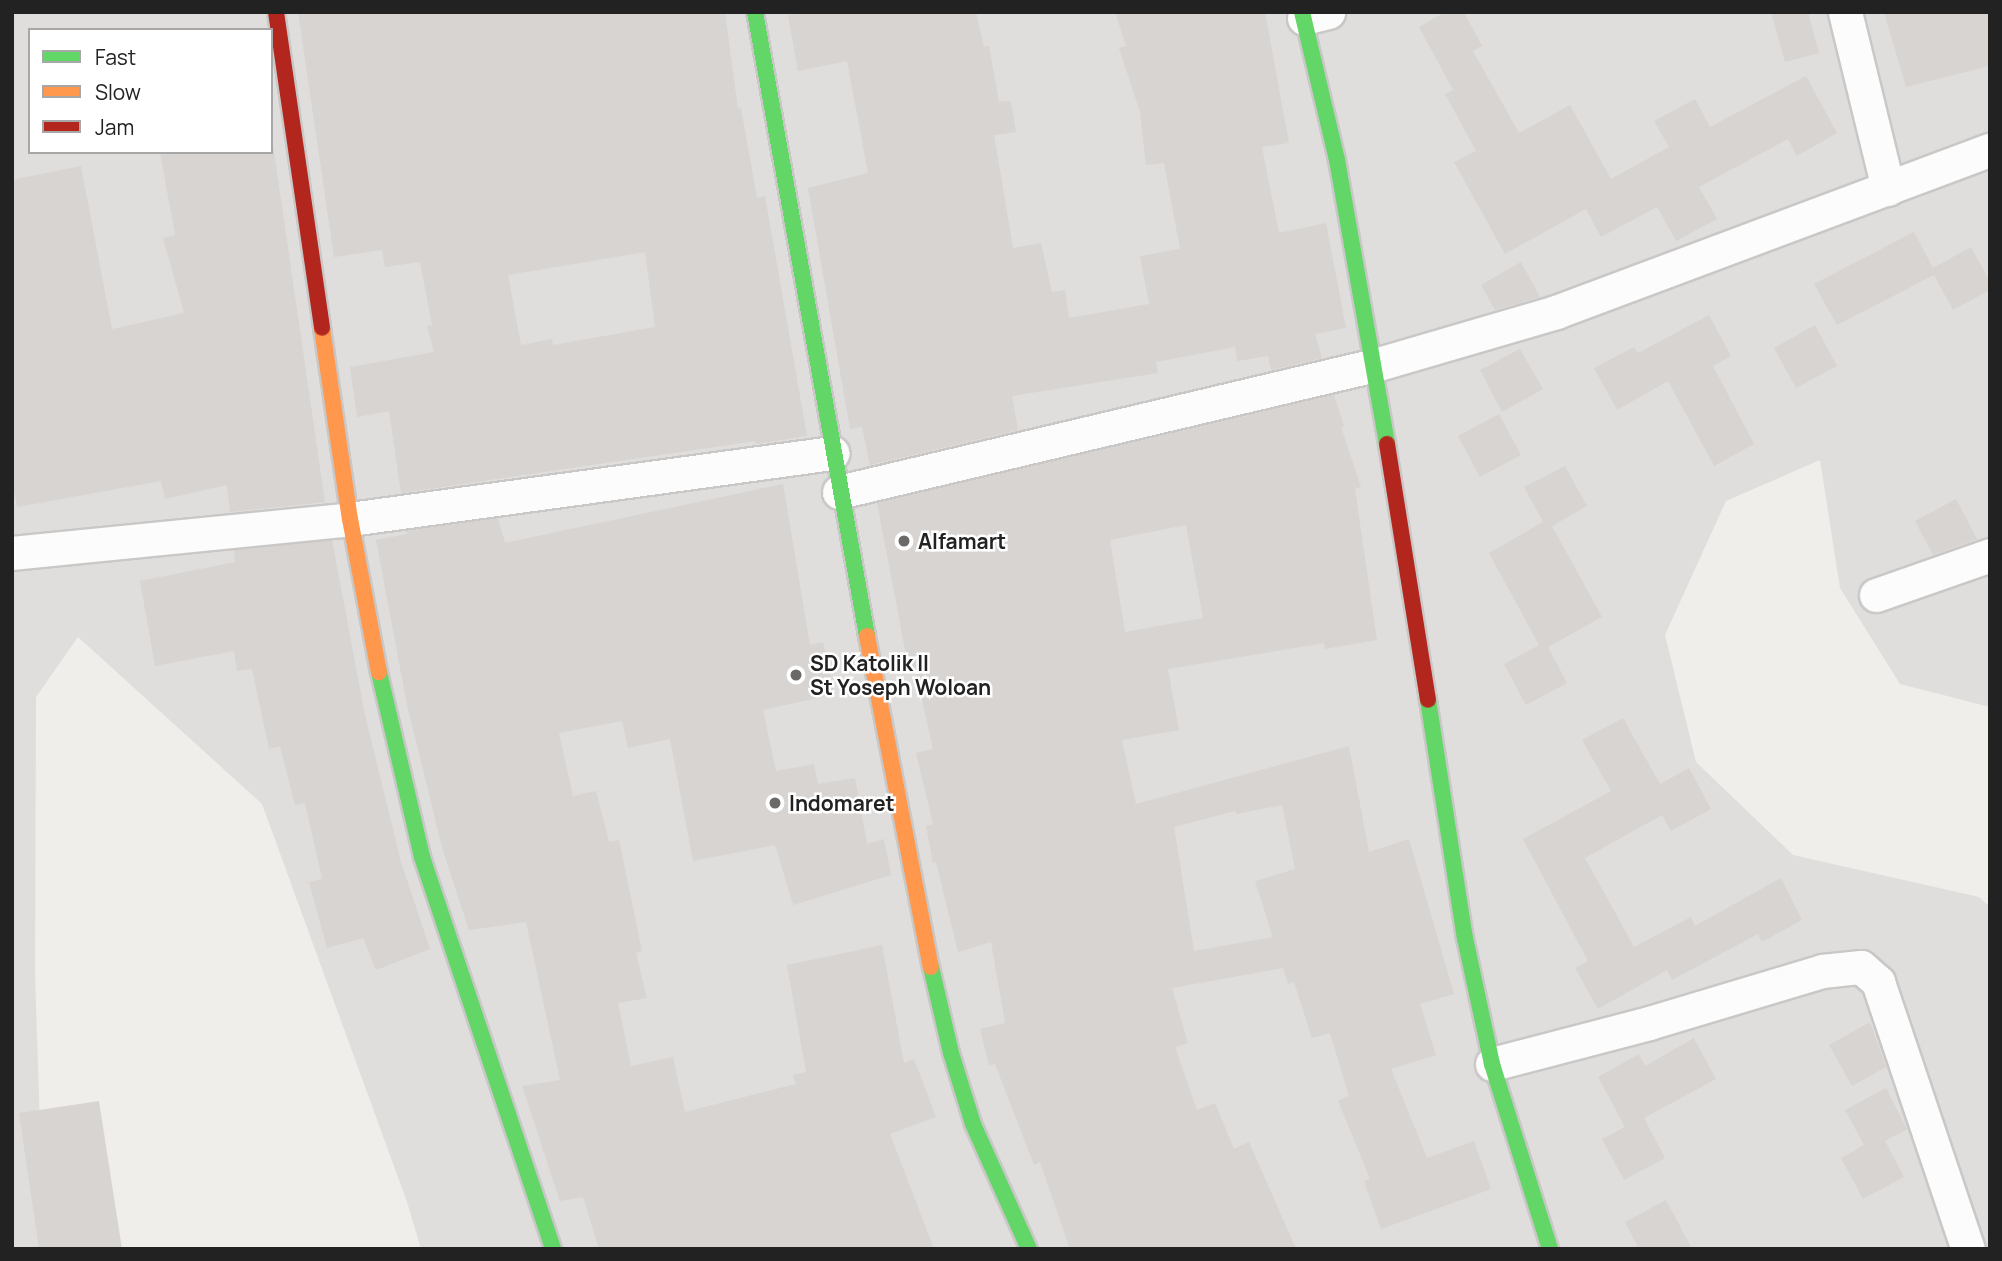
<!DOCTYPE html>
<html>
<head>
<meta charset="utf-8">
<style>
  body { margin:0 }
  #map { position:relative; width:2002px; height:1261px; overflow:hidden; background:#f0eeeb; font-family:Manrope,sans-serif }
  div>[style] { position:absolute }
  .residential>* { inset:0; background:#dfdedc }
  .building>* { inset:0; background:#d7d4d2 }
  .roads { filter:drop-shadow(2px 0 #c9c8c7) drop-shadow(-2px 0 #c9c8c7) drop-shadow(0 2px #c9c8c7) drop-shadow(0 -2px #c9c8c7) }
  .street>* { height:33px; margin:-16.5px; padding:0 16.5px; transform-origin:16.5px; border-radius:16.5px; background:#fdfcfc }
  .fast>* { height:16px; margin:-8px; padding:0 8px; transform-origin:8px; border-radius:8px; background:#63d668 }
  .slow>* { height:16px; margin:-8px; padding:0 8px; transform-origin:8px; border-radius:8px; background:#ff974d }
  .jam>* { height:16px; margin:-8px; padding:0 8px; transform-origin:8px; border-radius:8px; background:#b3261e }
  .dots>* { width:19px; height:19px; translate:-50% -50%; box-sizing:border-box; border:4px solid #fff; border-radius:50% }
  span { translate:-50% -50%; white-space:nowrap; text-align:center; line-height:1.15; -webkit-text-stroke:5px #fff; paint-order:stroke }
  .poi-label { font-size:21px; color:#222; font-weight:700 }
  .left { translate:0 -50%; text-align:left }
  .frame { position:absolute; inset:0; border:14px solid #222; pointer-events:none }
  .legend { position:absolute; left:28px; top:28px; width:245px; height:126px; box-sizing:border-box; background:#fff; border:2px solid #a7a7a7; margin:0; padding:9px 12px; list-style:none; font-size:21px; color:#222 }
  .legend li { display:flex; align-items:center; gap:14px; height:35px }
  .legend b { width:35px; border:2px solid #a7a7a7 }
</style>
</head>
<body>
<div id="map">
  <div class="residential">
    <i style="clip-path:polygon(evenodd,12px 12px,1990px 12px,1990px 707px,1900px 684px,1840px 588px,1820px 460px,1726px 501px,1665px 635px,1696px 762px,1793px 855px,1979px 897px,1990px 907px,1990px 1249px,421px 1249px,407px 1202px,262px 804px,78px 637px,36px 697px,35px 975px,44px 1249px,12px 1249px,12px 12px,30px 30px,271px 30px,271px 152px,30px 152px,30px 30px)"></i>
  </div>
  <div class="building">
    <i style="clip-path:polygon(evenodd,298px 12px,725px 12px,738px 109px,741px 108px,757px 198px,765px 196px,807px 436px,756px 444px,756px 441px,401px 493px,389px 411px,357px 417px,350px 367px,434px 352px,427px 326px,432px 325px,420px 262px,385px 267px,382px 250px,334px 257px,298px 12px,645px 252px,655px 327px,553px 345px,552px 339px,521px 345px,508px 275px,645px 252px)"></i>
    <i style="clip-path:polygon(806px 12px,976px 12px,984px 47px,989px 46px,999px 102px,1011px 101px,1016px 132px,994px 135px,1013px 248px,1041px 243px,1052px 292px,1065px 290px,1069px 318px,1149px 304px,1140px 256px,1180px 249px,1164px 163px,1146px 165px,1140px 112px,1119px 48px,1126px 46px,1115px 12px,1265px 12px,1289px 143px,1262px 147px,1279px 233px,1326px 223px,1346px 328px,1315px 334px,1322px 358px,1271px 370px,1268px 356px,1237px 361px,1235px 347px,1156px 362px,1158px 373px,1012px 396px,1018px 430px,870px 465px,862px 427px,850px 429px,808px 188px,868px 173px,847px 61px,798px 71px,788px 15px)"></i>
    <i style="clip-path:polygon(1445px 12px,1464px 12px,1482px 46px,1473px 51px,1519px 133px,1570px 105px,1611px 179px,1669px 147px,1654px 121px,1695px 99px,1710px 127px,1806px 76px,1837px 133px,1797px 156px,1788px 139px,1699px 187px,1717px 219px,1676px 241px,1657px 207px,1601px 237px,1586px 209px,1505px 254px,1454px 162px,1476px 151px,1445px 94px,1453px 90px,1419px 27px)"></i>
    <i style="clip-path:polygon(1771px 12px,1808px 12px,1819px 53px,1785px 62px)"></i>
    <i style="clip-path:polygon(1884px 12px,1990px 12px,1990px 66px,1906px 87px)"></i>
    <i style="clip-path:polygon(271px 131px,325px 502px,230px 512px,227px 485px,165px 499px,161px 481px,17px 507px,12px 479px,12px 180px,81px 166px,112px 329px,184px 313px,163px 238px,175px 235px,160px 152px,271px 152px)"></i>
    <i style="clip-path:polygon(1914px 232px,1933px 268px,1971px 247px,1990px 282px,1990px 290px,1953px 310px,1934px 275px,1837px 325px,1814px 284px)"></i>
    <i style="clip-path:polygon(1521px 262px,1540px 297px,1495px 310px,1481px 285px)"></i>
    <i style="clip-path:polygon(1709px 315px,1731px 356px,1713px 366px,1754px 444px,1714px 466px,1668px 381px,1617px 410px,1594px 368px,1634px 347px,1638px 353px)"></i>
    <i style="clip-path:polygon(1815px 325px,1837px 366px,1796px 388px,1774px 348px)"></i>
    <i style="clip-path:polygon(1520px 349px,1543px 389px,1502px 412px,1480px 370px)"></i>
    <i style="clip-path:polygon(evenodd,1334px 395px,1344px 426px,1341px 427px,1361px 487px,1355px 489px,1377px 640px,1325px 649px,1324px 643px,1168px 669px,1179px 730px,1122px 740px,1136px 804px,1349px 746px,1369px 852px,1409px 839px,1454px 994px,1420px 1004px,1436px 1055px,1391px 1069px,1427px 1158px,1474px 1141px,1491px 1189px,1381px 1229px,1364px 1181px,1370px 1179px,1338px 1101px,1349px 1096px,1330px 1033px,1312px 1038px,1294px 982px,1288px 984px,1283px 968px,1172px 988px,1188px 1043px,1175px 1047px,1197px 1110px,1215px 1103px,1234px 1149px,1249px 1142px,1296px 1249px,1070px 1249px,1040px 1162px,1034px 1165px,995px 1064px,989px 1065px,980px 1029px,1005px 1023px,991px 942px,958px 952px,936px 862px,933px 863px,926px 826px,933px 824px,916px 753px,933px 749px,915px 669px,909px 670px,877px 503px,1334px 395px,1186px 525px,1203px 618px,1125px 632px,1110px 540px,1186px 525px,1334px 395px,1282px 805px,1295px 869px,1255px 881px,1273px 937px,1194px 951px,1174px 827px,1235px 811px,1236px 814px,1282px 805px)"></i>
    <i style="clip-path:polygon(1499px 414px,1521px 455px,1480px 477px,1458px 436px)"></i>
    <i style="clip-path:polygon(1565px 466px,1587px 506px,1552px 526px,1602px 617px,1548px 647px,1567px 683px,1526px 705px,1504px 664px,1539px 645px,1489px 553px,1543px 522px,1524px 487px)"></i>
    <i style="clip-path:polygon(783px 484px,810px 645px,823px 642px,835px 694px,763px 710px,776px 771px,814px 764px,818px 784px,855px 778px,867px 844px,884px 839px,891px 875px,793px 905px,775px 845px,693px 861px,670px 739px,628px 748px,622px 721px,559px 733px,573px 796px,596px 791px,609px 842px,619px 840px,642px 951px,636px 953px,647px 998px,618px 1003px,631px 1066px,673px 1057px,685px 1112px,796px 1084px,793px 1075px,806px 1072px,787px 965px,882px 945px,904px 1063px,914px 1059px,936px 1117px,890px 1134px,934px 1249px,599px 1249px,583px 1197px,560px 1201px,522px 1086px,560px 1080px,526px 922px,469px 930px,443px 851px,407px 705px,376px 540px,407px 534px,406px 531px,498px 518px,505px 543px)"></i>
    <i style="clip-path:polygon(1956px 499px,1977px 539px,1933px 555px,1915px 521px)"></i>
    <i style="clip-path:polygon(332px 540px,365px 715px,401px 862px,430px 949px,376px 970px,363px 938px,327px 948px,309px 882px,322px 879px,305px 803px,295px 805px,280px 746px,269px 749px,252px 669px,237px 671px,234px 651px,155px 666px,140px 581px,235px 562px,234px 550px)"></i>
    <i style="clip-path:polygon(1623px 718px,1660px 784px,1689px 768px,1711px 809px,1671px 831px,1662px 815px,1585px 858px,1634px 947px,1691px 917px,1695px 926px,1781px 878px,1802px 920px,1762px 942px,1758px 934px,1672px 980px,1667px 970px,1598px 1009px,1575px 968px,1588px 961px,1523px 839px,1611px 791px,1582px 740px)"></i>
    <i style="clip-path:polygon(1870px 1022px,1886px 1067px,1852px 1086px,1829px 1045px)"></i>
    <i style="clip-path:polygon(1694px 1038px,1716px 1079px,1644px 1118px,1665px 1158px,1624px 1180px,1602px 1139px,1625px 1127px,1598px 1077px,1639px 1054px,1645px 1066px)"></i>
    <i style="clip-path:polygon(1886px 1088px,1907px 1129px,1885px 1141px,1904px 1177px,1863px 1199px,1841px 1158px,1864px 1145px,1845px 1110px)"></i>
    <i style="clip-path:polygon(99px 1101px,122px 1249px,39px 1249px,19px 1113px)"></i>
    <i style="clip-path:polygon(1666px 1200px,1692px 1249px,1639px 1249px,1625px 1222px)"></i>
  </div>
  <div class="roads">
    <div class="street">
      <i style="left:1845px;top:12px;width:182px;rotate:76.3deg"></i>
      <i style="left:1304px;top:18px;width:25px;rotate:-14deg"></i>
      <i style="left:839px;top:492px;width:551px;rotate:-13.33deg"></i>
      <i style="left:1375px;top:365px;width:189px;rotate:-16.3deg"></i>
      <i style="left:1556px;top:312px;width:463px;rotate:-20.5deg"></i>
      <i style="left:12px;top:553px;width:340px;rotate:-5.7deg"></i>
      <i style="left:350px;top:519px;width:487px;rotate:-7.8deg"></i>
      <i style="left:1876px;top:595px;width:121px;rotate:-19.3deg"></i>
      <i style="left:1492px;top:1064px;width:162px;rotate:-14.6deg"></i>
      <i style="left:1649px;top:1023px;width:181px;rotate:-16.7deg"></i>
      <i style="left:1822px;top:971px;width:39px;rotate:-6deg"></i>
      <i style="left:1861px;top:967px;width:23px;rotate:41deg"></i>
      <i style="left:1878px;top:982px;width:282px;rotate:71.4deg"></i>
    </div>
    <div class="fast">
      <i style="left:755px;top:12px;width:634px;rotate:79.82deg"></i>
      <i style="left:1302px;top:12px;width:152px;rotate:76.7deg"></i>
      <i style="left:1337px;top:160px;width:288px;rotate:80deg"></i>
      <i style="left:379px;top:672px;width:190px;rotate:76.9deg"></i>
      <i style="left:422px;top:857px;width:413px;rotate:71.5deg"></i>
      <i style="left:1428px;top:700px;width:241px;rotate:81.2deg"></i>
      <i style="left:1465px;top:938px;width:129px;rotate:77.9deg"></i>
      <i style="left:1492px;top:1064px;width:194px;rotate:72.6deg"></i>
      <i style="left:931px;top:967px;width:88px;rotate:76.9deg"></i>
      <i style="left:951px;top:1053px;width:74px;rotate:72.8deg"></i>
      <i style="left:973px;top:1124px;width:137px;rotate:65.9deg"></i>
    </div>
    <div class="slow">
      <i style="left:322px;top:328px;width:193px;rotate:81.7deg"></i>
      <i style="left:350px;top:519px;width:156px;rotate:79.3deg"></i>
      <i style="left:867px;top:636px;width:337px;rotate:79.1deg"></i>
    </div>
    <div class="jam">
      <i style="left:276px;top:12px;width:319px;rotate:81.7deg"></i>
      <i style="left:1387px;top:444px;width:259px;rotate:80.9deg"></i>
    </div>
  </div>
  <div class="dots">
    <i style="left:904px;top:541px;background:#6a6968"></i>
    <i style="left:796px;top:675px;background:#6a6968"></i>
    <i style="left:775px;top:803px;background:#6a6968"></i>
  </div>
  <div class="poi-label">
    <span class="left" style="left:918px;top:541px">Alfamart</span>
    <span class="left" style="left:810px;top:675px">SD Katolik II<br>St Yoseph Woloan</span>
    <span class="left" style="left:789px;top:803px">Indomaret</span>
  </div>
  <div class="frame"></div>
  <ul class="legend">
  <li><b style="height:9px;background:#63d668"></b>Fast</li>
  <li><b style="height:9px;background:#ff974d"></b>Slow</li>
  <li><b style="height:9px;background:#b3261e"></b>Jam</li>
  </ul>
</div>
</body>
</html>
